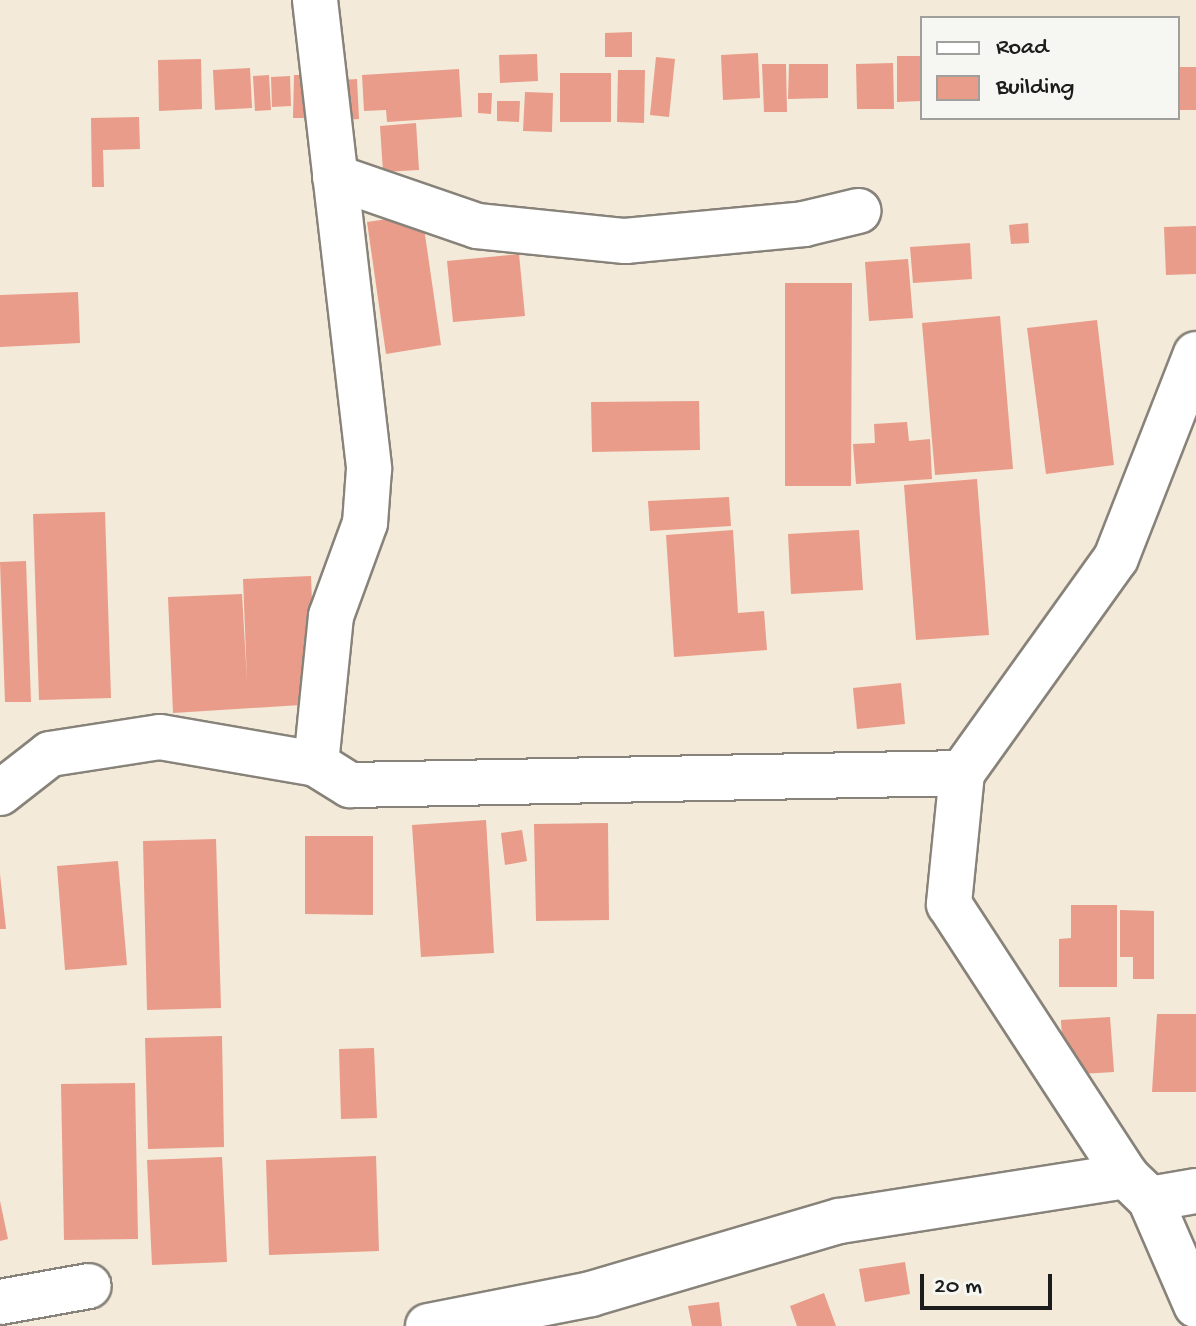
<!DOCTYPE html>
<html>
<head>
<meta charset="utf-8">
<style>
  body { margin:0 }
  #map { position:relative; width:1196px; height:1326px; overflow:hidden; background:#f3ead9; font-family:"Gochi Hand",sans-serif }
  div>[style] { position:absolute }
  .building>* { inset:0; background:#e99c89 }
  .roads { filter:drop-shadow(2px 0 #88837a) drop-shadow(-2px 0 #88837a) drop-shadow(0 2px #88837a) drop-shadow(0 -2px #88837a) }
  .street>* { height:44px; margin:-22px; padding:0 22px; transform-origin:22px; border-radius:22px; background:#fff }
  span { translate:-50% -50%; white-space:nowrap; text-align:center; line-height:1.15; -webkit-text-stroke:7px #f6f6f2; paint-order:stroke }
  .legend { position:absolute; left:920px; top:16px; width:260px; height:104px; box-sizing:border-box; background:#f6f6f2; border:2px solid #9f9f9c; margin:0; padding:10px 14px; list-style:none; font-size:24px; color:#1c1c1c }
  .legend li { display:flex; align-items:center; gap:16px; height:40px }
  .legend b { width:40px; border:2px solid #9f9f9c }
  .scale { position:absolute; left:920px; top:1274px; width:132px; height:36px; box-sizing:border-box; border:4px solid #1c1c1c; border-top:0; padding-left:10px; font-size:24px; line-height:28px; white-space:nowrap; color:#1c1c1c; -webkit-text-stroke:6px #f6f6f2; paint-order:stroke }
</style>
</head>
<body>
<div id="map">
  <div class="building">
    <i style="clip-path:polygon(632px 32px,632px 57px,605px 57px,605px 33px)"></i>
    <i style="clip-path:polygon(758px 53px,760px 98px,723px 100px,721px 55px)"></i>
    <i style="clip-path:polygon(537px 54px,538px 81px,500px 83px,499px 55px)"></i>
    <i style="clip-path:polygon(897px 56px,922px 56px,922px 101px,897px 102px)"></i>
    <i style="clip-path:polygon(656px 57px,675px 59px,669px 117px,650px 115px)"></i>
    <i style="clip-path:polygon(201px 59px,202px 109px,159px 111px,158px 60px)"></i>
    <i style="clip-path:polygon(893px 63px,894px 109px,857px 109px,856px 64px)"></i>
    <i style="clip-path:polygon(762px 64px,786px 64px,787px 112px,764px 112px)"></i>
    <i style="clip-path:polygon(789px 64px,828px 64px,828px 98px,788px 99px)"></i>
    <i style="clip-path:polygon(1178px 67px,1196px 67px,1196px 110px,1178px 110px)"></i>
    <i style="clip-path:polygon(250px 68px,252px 108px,215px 110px,213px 70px)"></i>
    <i style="clip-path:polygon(459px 69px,462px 117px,387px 122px,386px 110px,364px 111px,362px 75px)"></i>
    <i style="clip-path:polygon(618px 70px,645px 70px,644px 123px,617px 122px)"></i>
    <i style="clip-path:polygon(560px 73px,611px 73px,611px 122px,560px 122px)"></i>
    <i style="clip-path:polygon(269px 75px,271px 110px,255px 111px,253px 76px)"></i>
    <i style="clip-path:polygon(294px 75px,316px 75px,316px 118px,293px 118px)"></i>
    <i style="clip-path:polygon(290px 76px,291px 106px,272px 107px,271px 77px)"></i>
    <i style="clip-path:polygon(357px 79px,359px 119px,344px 120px,343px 80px)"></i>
    <i style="clip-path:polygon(525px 92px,553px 93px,552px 132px,523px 131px)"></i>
    <i style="clip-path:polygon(478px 93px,492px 93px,491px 114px,478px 113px)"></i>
    <i style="clip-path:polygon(497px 101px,520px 101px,519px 122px,497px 121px)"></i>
    <i style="clip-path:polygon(139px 117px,140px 149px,103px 150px,104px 187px,92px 187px,91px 118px)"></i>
    <i style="clip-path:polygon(416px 123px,419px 170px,383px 172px,380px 126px)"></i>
    <i style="clip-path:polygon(422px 214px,441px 345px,386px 354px,367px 222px)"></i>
    <i style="clip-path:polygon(1028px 223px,1029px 243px,1011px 244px,1009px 225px)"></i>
    <i style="clip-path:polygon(1196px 226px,1196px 274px,1166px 275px,1164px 227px)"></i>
    <i style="clip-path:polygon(970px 243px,972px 279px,913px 283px,910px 247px)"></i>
    <i style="clip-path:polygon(519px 254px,525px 316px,453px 322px,447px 261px)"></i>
    <i style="clip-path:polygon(908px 259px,913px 318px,869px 321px,865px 262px)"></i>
    <i style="clip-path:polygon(785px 283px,852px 283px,851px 486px,785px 486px)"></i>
    <i style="clip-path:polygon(78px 292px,80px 343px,0 347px,0 295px)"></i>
    <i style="clip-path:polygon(1000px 316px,1013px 469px,935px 475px,922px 323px)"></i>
    <i style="clip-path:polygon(1097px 320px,1114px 465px,1046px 474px,1027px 328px)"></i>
    <i style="clip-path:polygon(699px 401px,700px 450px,592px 452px,591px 402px)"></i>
    <i style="clip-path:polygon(907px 422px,909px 441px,930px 439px,932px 479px,856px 484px,853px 444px,875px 443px,874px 424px)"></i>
    <i style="clip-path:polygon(977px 479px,989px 635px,916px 640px,904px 485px)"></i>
    <i style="clip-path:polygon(729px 497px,731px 526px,650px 531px,648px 501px)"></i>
    <i style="clip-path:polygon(105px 512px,111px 698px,39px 700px,33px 514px)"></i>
    <i style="clip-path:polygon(733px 530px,738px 613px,764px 611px,767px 650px,674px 657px,666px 535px)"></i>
    <i style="clip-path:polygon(859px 530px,863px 590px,791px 594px,788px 534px)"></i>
    <i style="clip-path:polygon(26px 561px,31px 702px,5px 702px,0 562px)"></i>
    <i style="clip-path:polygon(311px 576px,316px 704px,173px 713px,168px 597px,242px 594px,247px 681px,243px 579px)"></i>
    <i style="clip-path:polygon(901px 683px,905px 724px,857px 729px,853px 688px)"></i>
    <i style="clip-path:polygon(486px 820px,494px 953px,421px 957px,412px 825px)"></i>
    <i style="clip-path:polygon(608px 823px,609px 920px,536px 921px,534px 824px)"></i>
    <i style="clip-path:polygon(522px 830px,527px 861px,505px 865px,501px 833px)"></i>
    <i style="clip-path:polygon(305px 836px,373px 836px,373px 915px,305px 914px)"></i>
    <i style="clip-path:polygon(216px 839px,221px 1008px,147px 1010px,143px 841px)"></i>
    <i style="clip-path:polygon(118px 861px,127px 965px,65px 970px,57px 866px)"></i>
    <i style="clip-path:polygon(0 874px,6px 929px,0 929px)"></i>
    <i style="clip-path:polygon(1071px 905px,1117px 905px,1117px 987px,1059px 987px,1059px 939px,1071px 938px)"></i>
    <i style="clip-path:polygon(1120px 910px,1154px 911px,1154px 979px,1133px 979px,1133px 957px,1120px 957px)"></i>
    <i style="clip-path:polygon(1157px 1014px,1196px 1014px,1196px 1092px,1152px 1092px)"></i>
    <i style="clip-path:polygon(1110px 1017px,1114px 1072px,1064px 1075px,1061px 1020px)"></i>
    <i style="clip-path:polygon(222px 1036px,224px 1147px,148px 1149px,145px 1038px)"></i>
    <i style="clip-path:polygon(374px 1048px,377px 1118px,341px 1119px,339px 1049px)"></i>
    <i style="clip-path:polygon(135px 1083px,138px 1239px,64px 1240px,61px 1084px)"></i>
    <i style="clip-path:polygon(376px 1156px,379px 1251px,269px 1255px,266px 1160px)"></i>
    <i style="clip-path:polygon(222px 1157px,227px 1262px,152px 1265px,147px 1160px)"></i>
    <i style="clip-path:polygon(0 1201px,8px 1239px,0 1241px)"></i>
    <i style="clip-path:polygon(905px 1262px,910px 1294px,865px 1302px,859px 1269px)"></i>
    <i style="clip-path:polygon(824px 1293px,836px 1326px,797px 1326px,790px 1306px)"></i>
    <i style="clip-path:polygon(719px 1302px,722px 1326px,692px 1326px,688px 1306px)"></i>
  </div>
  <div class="roads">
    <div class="street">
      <i style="left:315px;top:0;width:472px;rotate:83.4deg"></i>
      <i style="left:369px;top:469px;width:54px;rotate:94.2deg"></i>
      <i style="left:365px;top:523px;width:99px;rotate:110.1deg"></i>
      <i style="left:331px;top:616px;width:149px;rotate:95.8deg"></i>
      <i style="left:335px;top:177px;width:150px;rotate:19deg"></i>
      <i style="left:477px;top:226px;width:149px;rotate:5.8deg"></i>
      <i style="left:625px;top:241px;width:180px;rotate:-5.4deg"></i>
      <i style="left:804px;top:224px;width:56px;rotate:-13.5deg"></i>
      <i style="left:962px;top:773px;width:132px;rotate:95.7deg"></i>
      <i style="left:949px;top:904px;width:325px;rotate:56.9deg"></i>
      <i style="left:1126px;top:1176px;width:33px;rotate:44deg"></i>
      <i style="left:1150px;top:1199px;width:116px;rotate:66.5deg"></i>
      <i style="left:0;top:793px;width:63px;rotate:-38deg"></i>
      <i style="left:50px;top:754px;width:111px;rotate:-8.8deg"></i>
      <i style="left:160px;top:737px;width:158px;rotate:9.8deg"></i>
      <i style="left:316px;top:764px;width:40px;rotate:32deg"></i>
      <i style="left:350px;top:785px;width:612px;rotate:-1.12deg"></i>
      <i style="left:962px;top:773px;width:264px;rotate:-54.4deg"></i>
      <i style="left:1116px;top:558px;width:219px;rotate:-68.6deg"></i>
      <i style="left:1150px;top:1199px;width:47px;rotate:-9.9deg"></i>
      <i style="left:0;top:1302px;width:90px;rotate:-10.2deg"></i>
      <i style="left:428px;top:1326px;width:166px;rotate:-11.1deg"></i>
      <i style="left:591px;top:1294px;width:259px;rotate:-16.4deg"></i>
      <i style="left:839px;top:1221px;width:291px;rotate:-8.9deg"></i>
    </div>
  </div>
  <ul class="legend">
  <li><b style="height:10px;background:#fff"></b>Road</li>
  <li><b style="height:22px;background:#e99c89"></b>Building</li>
  </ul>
  <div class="scale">20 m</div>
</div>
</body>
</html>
